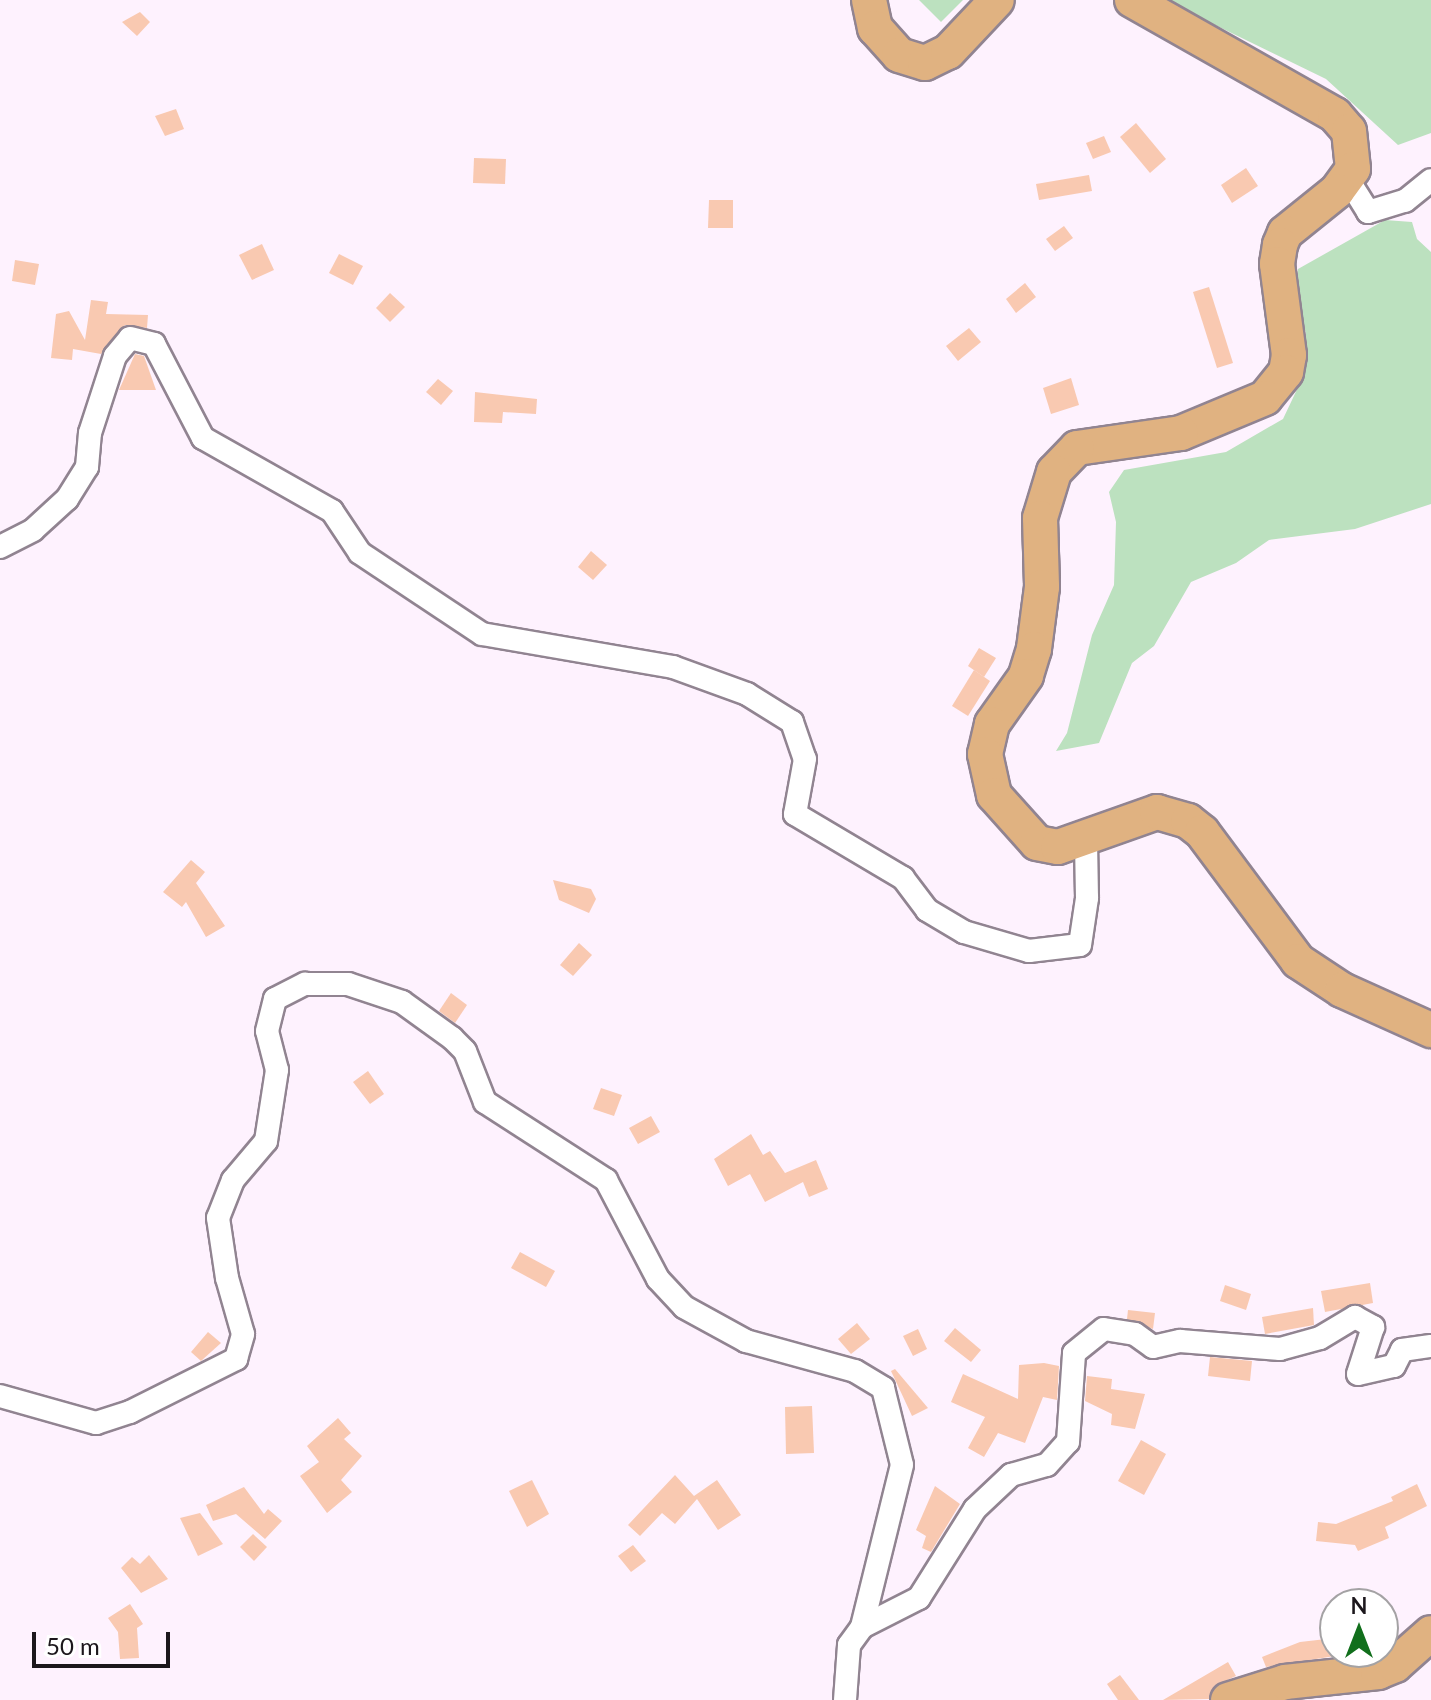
<!DOCTYPE html>
<html>
<head>
<meta charset="utf-8">
<style>
  body { margin:0 }
  #map { position:relative; width:1431px; height:1700px; overflow:hidden; background:#fef2fe; font-family:Lato,sans-serif }
  div>[style] { position:absolute }
  .green>* { inset:0; background:#bce1bf }
  .building>* { inset:0; background:#f9c9b1 }
  .roads { filter:drop-shadow(2px 0 #918491) drop-shadow(-2px 0 #918491) drop-shadow(0 2px #918491) drop-shadow(0 -2px #918491) }
  .street>* { height:22px; margin:-11px; padding:0 11px; transform-origin:11px; border-radius:11px; background:#fff }
  .primary>* { height:34px; margin:-17px; padding:0 17px; transform-origin:17px; border-radius:17px; background:#e0b281 }
  span { translate:-50% -50%; white-space:nowrap; text-align:center; line-height:1.15; -webkit-text-stroke:6px #fff; paint-order:stroke }
  .north { position:absolute; left:1319px; top:1588px; width:80px; height:80px; box-sizing:border-box; background:#fff; border:2px solid #a4a2a4; border-radius:50%; rotate:0deg; font-size:22px; font-weight:700; line-height:32px; text-align:center; color:#1c171c }
  .north::after { content:''; display:block; margin:auto; width:28px; height:36px; background:#116f1c; clip-path:polygon(50% 0,100% 100%,50% 72%,0 100%) }
  .scale { position:absolute; left:32px; top:1632px; width:138px; height:36px; box-sizing:border-box; border:4px solid #1c171c; border-top:0; padding-left:10px; font-size:24px; line-height:28px; white-space:nowrap; color:#1c171c; -webkit-text-stroke:6px #fff; paint-order:stroke }
</style>
</head>
<body>
<div id="map">
  <div class="green">
    <i style="clip-path:polygon(919px 0,963px 0,941px 22px)"></i>
    <i style="clip-path:polygon(1164px 0,1431px 0,1431px 133px,1398px 145px,1326px 79px)"></i>
    <i style="clip-path:polygon(1385px 220px,1412px 222px,1417px 239px,1431px 252px,1431px 504px,1355px 529px,1269px 540px,1236px 563px,1191px 582px,1154px 646px,1132px 663px,1099px 743px,1056px 751px,1067px 733px,1092px 635px,1114px 585px,1116px 522px,1109px 492px,1124px 470px,1226px 452px,1283px 419px,1301px 381px,1306px 334px,1295px 291px,1298px 269px)"></i>
  </div>
  <div class="building">
    <i style="clip-path:polygon(140px 12px,150px 22px,137px 36px,122px 22px)"></i>
    <i style="clip-path:polygon(176px 109px,184px 129px,165px 136px,155px 116px)"></i>
    <i style="clip-path:polygon(1136px 123px,1166px 159px,1150px 173px,1120px 137px)"></i>
    <i style="clip-path:polygon(1104px 136px,1111px 152px,1093px 159px,1086px 143px)"></i>
    <i style="clip-path:polygon(474px 158px,506px 159px,505px 184px,473px 183px)"></i>
    <i style="clip-path:polygon(1246px 168px,1258px 186px,1232px 203px,1221px 185px)"></i>
    <i style="clip-path:polygon(1089px 175px,1092px 191px,1039px 200px,1036px 184px)"></i>
    <i style="clip-path:polygon(709px 200px,733px 200px,733px 228px,708px 228px)"></i>
    <i style="clip-path:polygon(1064px 226px,1073px 238px,1055px 251px,1046px 239px)"></i>
    <i style="clip-path:polygon(262px 244px,274px 270px,252px 280px,239px 255px)"></i>
    <i style="clip-path:polygon(339px 254px,363px 266px,353px 285px,329px 273px)"></i>
    <i style="clip-path:polygon(15px 260px,39px 264px,35px 285px,12px 281px)"></i>
    <i style="clip-path:polygon(1025px 283px,1036px 297px,1016px 313px,1006px 299px)"></i>
    <i style="clip-path:polygon(1209px 287px,1233px 363px,1217px 368px,1193px 292px)"></i>
    <i style="clip-path:polygon(390px 293px,405px 307px,390px 322px,376px 308px)"></i>
    <i style="clip-path:polygon(91px 300px,108px 302px,106px 314px,148px 315px,147px 328px,125px 325px,101px 354px,73px 349px,72px 360px,51px 358px,56px 314px,69px 311px,85px 340px)"></i>
    <i style="clip-path:polygon(969px 328px,981px 342px,958px 361px,946px 346px)"></i>
    <i style="clip-path:polygon(135px 354px,144px 356px,156px 390px,119px 390px)"></i>
    <i style="clip-path:polygon(1071px 378px,1079px 405px,1051px 414px,1043px 388px)"></i>
    <i style="clip-path:polygon(438px 379px,453px 391px,441px 405px,426px 392px)"></i>
    <i style="clip-path:polygon(475px 392px,537px 399px,536px 414px,503px 412px,502px 423px,474px 422px)"></i>
    <i style="clip-path:polygon(591px 551px,607px 565px,593px 580px,578px 567px)"></i>
    <i style="clip-path:polygon(979px 648px,996px 658px,984px 677px,968px 666px)"></i>
    <i style="clip-path:polygon(974px 670px,990px 681px,968px 716px,952px 706px)"></i>
    <i style="clip-path:polygon(191px 860px,205px 872px,196px 883px,225px 926px,206px 937px,186px 902px,182px 907px,163px 892px)"></i>
    <i style="clip-path:polygon(553px 880px,591px 889px,596px 899px,589px 913px,559px 900px)"></i>
    <i style="clip-path:polygon(579px 943px,592px 955px,573px 976px,560px 965px)"></i>
    <i style="clip-path:polygon(451px 993px,467px 1005px,455px 1023px,439px 1011px)"></i>
    <i style="clip-path:polygon(368px 1071px,384px 1094px,370px 1104px,353px 1082px)"></i>
    <i style="clip-path:polygon(601px 1088px,622px 1095px,614px 1116px,593px 1109px)"></i>
    <i style="clip-path:polygon(651px 1116px,660px 1132px,638px 1144px,629px 1128px)"></i>
    <i style="clip-path:polygon(751px 1134px,763px 1155px,770px 1151px,785px 1173px,816px 1160px,828px 1189px,809px 1197px,803px 1182px,765px 1202px,750px 1174px,728px 1186px,714px 1159px)"></i>
    <i style="clip-path:polygon(520px 1252px,555px 1271px,546px 1287px,511px 1268px)"></i>
    <i style="clip-path:polygon(1370px 1283px,1373px 1303px,1325px 1312px,1321px 1291px)"></i>
    <i style="clip-path:polygon(1225px 1285px,1251px 1294px,1246px 1310px,1220px 1301px)"></i>
    <i style="clip-path:polygon(1313px 1308px,1314px 1325px,1265px 1334px,1262px 1317px)"></i>
    <i style="clip-path:polygon(1128px 1310px,1155px 1313px,1153px 1329px,1127px 1319px)"></i>
    <i style="clip-path:polygon(857px 1323px,870px 1339px,851px 1354px,838px 1339px)"></i>
    <i style="clip-path:polygon(955px 1328px,981px 1350px,971px 1362px,944px 1341px)"></i>
    <i style="clip-path:polygon(918px 1329px,927px 1349px,913px 1356px,903px 1336px)"></i>
    <i style="clip-path:polygon(208px 1332px,221px 1343px,201px 1361px,191px 1352px)"></i>
    <i style="clip-path:polygon(1210px 1357px,1252px 1361px,1250px 1381px,1208px 1376px)"></i>
    <i style="clip-path:polygon(1044px 1363px,1059px 1366px,1057px 1400px,1043px 1397px,1025px 1443px,998px 1433px,984px 1457px,968px 1448px,985px 1417px,951px 1402px,963px 1374px,1018px 1399px,1019px 1365px)"></i>
    <i style="clip-path:polygon(895px 1369px,928px 1408px,912px 1416px,891px 1371px)"></i>
    <i style="clip-path:polygon(1087px 1376px,1112px 1379px,1111px 1389px,1145px 1394px,1135px 1429px,1111px 1425px,1112px 1414px,1085px 1401px)"></i>
    <i style="clip-path:polygon(812px 1406px,814px 1453px,786px 1454px,785px 1407px)"></i>
    <i style="clip-path:polygon(338px 1418px,351px 1433px,344px 1439px,362px 1456px,341px 1480px,352px 1492px,327px 1513px,300px 1476px,319px 1462px,307px 1446px)"></i>
    <i style="clip-path:polygon(1141px 1440px,1166px 1454px,1144px 1495px,1118px 1481px)"></i>
    <i style="clip-path:polygon(675px 1475px,694px 1496px,717px 1480px,741px 1515px,718px 1530px,697px 1499px,675px 1524px,662px 1513px,640px 1536px,628px 1525px)"></i>
    <i style="clip-path:polygon(532px 1480px,549px 1514px,527px 1527px,509px 1491px)"></i>
    <i style="clip-path:polygon(1417px 1484px,1427px 1506px,1385px 1527px,1389px 1538px,1358px 1551px,1355px 1545px,1316px 1541px,1318px 1522px,1336px 1524px,1393px 1501px,1391px 1497px)"></i>
    <i style="clip-path:polygon(935px 1486px,960px 1504px,931px 1552px,922px 1548px,926px 1536px,916px 1530px)"></i>
    <i style="clip-path:polygon(244px 1487px,264px 1514px,268px 1509px,282px 1521px,265px 1539px,236px 1514px,213px 1521px,206px 1505px)"></i>
    <i style="clip-path:polygon(200px 1513px,223px 1544px,198px 1556px,180px 1518px)"></i>
    <i style="clip-path:polygon(253px 1534px,267px 1547px,254px 1561px,240px 1547px)"></i>
    <i style="clip-path:polygon(633px 1545px,646px 1561px,631px 1572px,618px 1556px)"></i>
    <i style="clip-path:polygon(149px 1555px,168px 1579px,141px 1593px,121px 1568px,132px 1557px,140px 1564px)"></i>
    <i style="clip-path:polygon(130px 1604px,143px 1624px,137px 1628px,139px 1658px,120px 1659px,118px 1632px,108px 1618px)"></i>
    <i style="clip-path:polygon(1335px 1638px,1335px 1656px,1266px 1667px,1262px 1657px,1300px 1642px)"></i>
    <i style="clip-path:polygon(1228px 1662px,1236px 1676px,1214px 1686px,1209px 1699px,1163px 1700px)"></i>
    <i style="clip-path:polygon(1120px 1675px,1139px 1700px,1118px 1700px,1107px 1684px)"></i>
  </div>
  <div class="roads">
    <div class="street">
      <i style="left:1347px;top:178px;width:40px;rotate:58deg"></i>
      <i style="left:1368px;top:212px;width:39px;rotate:-17deg"></i>
      <i style="left:1405px;top:201px;width:33px;rotate:-39deg"></i>
      <i style="left:0;top:547px;width:37px;rotate:-27deg"></i>
      <i style="left:33px;top:530px;width:46px;rotate:-42.4deg"></i>
      <i style="left:67px;top:499px;width:38px;rotate:-58deg"></i>
      <i style="left:87px;top:467px;width:34px;rotate:-85deg"></i>
      <i style="left:90px;top:433px;width:81px;rotate:-72deg"></i>
      <i style="left:115px;top:356px;width:23px;rotate:-50deg"></i>
      <i style="left:130px;top:338px;width:25px;rotate:14deg"></i>
      <i style="left:154px;top:344px;width:106px;rotate:62.5deg"></i>
      <i style="left:203px;top:438px;width:148px;rotate:29.5deg"></i>
      <i style="left:332px;top:511px;width:50px;rotate:56.3deg"></i>
      <i style="left:360px;top:553px;width:146px;rotate:33.6deg"></i>
      <i style="left:482px;top:634px;width:194px;rotate:9.8deg"></i>
      <i style="left:673px;top:667px;width:79px;rotate:20deg"></i>
      <i style="left:747px;top:694px;width:53px;rotate:31.9deg"></i>
      <i style="left:792px;top:722px;width:39px;rotate:71deg"></i>
      <i style="left:805px;top:759px;width:56px;rotate:100.3deg"></i>
      <i style="left:795px;top:814px;width:126px;rotate:30.7deg"></i>
      <i style="left:903px;top:878px;width:40px;rotate:53deg"></i>
      <i style="left:927px;top:910px;width:43px;rotate:30.7deg"></i>
      <i style="left:964px;top:932px;width:68px;rotate:16.3deg"></i>
      <i style="left:1029px;top:951px;width:51px;rotate:-6.7deg"></i>
      <i style="left:1080px;top:945px;width:48px;rotate:-81.5deg"></i>
      <i style="left:1087px;top:898px;width:58px;rotate:-91deg"></i>
      <i style="left:0;top:1396px;width:100px;rotate:15.7deg"></i>
      <i style="left:96px;top:1423px;width:36px;rotate:-18deg"></i>
      <i style="left:130px;top:1412px;width:119px;rotate:-26.6deg"></i>
      <i style="left:236px;top:1359px;width:26px;rotate:-74deg"></i>
      <i style="left:243px;top:1334px;width:58px;rotate:-105.9deg"></i>
      <i style="left:227px;top:1278px;width:61px;rotate:-98.5deg"></i>
      <i style="left:218px;top:1218px;width:41px;rotate:-68.5deg"></i>
      <i style="left:233px;top:1180px;width:51px;rotate:-49.8deg"></i>
      <i style="left:266px;top:1141px;width:72px;rotate:-81.2deg"></i>
      <i style="left:277px;top:1070px;width:40px;rotate:-104.4deg"></i>
      <i style="left:267px;top:1031px;width:33px;rotate:-76deg"></i>
      <i style="left:275px;top:999px;width:34px;rotate:-27deg"></i>
      <i style="left:305px;top:984px;width:43px"></i>
      <i style="left:348px;top:984px;width:57px;rotate:18.4deg"></i>
      <i style="left:402px;top:1002px;width:62px;rotate:35.8deg"></i>
      <i style="left:452px;top:1038px;width:18px;rotate:45deg"></i>
      <i style="left:465px;top:1051px;width:55px;rotate:68.6deg"></i>
      <i style="left:485px;top:1102px;width:144px;rotate:32.8deg"></i>
      <i style="left:606px;top:1180px;width:112px;rotate:62.3deg"></i>
      <i style="left:658px;top:1279px;width:38px;rotate:47deg"></i>
      <i style="left:684px;top:1307px;width:71px;rotate:28.7deg"></i>
      <i style="left:746px;top:1341px;width:113px;rotate:15.4deg"></i>
      <i style="left:855px;top:1371px;width:33px;rotate:31deg"></i>
      <i style="left:883px;top:1388px;width:79px;rotate:76.1deg"></i>
      <i style="left:902px;top:1465px;width:167px;rotate:103.9deg"></i>
      <i style="left:862px;top:1627px;width:64px;rotate:-27deg"></i>
      <i style="left:919px;top:1598px;width:105px;rotate:-57.8deg"></i>
      <i style="left:975px;top:1509px;width:50px;rotate:-43.4deg"></i>
      <i style="left:1011px;top:1475px;width:37px;rotate:-16deg"></i>
      <i style="left:1047px;top:1465px;width:31px;rotate:-48deg"></i>
      <i style="left:1068px;top:1442px;width:89px;rotate:-86.1deg"></i>
      <i style="left:1074px;top:1353px;width:38px;rotate:-39deg"></i>
      <i style="left:1104px;top:1329px;width:31px;rotate:9deg"></i>
      <i style="left:1135px;top:1334px;width:22px;rotate:36deg"></i>
      <i style="left:1153px;top:1347px;width:28px;rotate:-13deg"></i>
      <i style="left:1180px;top:1341px;width:100px;rotate:4.6deg"></i>
      <i style="left:1280px;top:1349px;width:41px;rotate:-15.4deg"></i>
      <i style="left:1320px;top:1338px;width:41px;rotate:-31deg"></i>
      <i style="left:1355px;top:1317px;width:21px;rotate:29deg"></i>
      <i style="left:1373px;top:1327px;width:49px;rotate:107.7deg"></i>
      <i style="left:1358px;top:1374px;width:37px;rotate:-13deg"></i>
      <i style="left:1394px;top:1366px;width:18px;rotate:-63deg"></i>
      <i style="left:1402px;top:1350px;width:29px;rotate:-8deg"></i>
      <i style="left:845px;top:1700px;width:55px;rotate:-85.8deg"></i>
      <i style="left:849px;top:1645px;width:22px;rotate:-54deg"></i>
    </div>
    <div class="primary">
      <i style="left:869px;top:0;width:29px;rotate:78deg"></i>
      <i style="left:875px;top:28px;width:36px;rotate:48deg"></i>
      <i style="left:899px;top:55px;width:27px;rotate:17deg"></i>
      <i style="left:925px;top:63px;width:25px;rotate:-26deg"></i>
      <i style="left:948px;top:52px;width:71px;rotate:-46.7deg"></i>
      <i style="left:1132px;top:0;width:233px;rotate:29.5deg"></i>
      <i style="left:1335px;top:115px;width:21px;rotate:49deg"></i>
      <i style="left:1349px;top:131px;width:38px;rotate:84deg"></i>
      <i style="left:1353px;top:169px;width:27px;rotate:126deg"></i>
      <i style="left:1337px;top:191px;width:67px;rotate:141.1deg"></i>
      <i style="left:1285px;top:233px;width:13px;rotate:113deg"></i>
      <i style="left:1280px;top:245px;width:19px;rotate:99deg"></i>
      <i style="left:1277px;top:264px;width:92px;rotate:82.5deg"></i>
      <i style="left:1289px;top:355px;width:17px;rotate:100deg"></i>
      <i style="left:1286px;top:372px;width:33px;rotate:129deg"></i>
      <i style="left:1265px;top:398px;width:91px;rotate:157.4deg"></i>
      <i style="left:1181px;top:433px;width:105px;rotate:171.8deg"></i>
      <i style="left:1077px;top:448px;width:33px;rotate:134deg"></i>
      <i style="left:1054px;top:472px;width:48px;rotate:106.9deg"></i>
      <i style="left:1040px;top:518px;width:69px;rotate:88.3deg"></i>
      <i style="left:1042px;top:587px;width:63px;rotate:97.4deg"></i>
      <i style="left:1034px;top:649px;width:28px;rotate:107deg"></i>
      <i style="left:1026px;top:676px;width:59px;rotate:125.3deg"></i>
      <i style="left:992px;top:724px;width:31px;rotate:103deg"></i>
      <i style="left:985px;top:754px;width:42px;rotate:77.6deg"></i>
      <i style="left:994px;top:795px;width:64px;rotate:48.1deg"></i>
      <i style="left:1037px;top:843px;width:21px;rotate:11deg"></i>
      <i style="left:1058px;top:847px;width:105px;rotate:-19.5deg"></i>
      <i style="left:1157px;top:812px;width:32px;rotate:16deg"></i>
      <i style="left:1188px;top:821px;width:18px;rotate:38deg"></i>
      <i style="left:1202px;top:832px;width:161px;rotate:53.3deg"></i>
      <i style="left:1298px;top:961px;width:53px;rotate:33.4deg"></i>
      <i style="left:1342px;top:990px;width:98px;rotate:24.2deg"></i>
      <i style="left:1228px;top:1700px;width:60px;rotate:-17.5deg"></i>
      <i style="left:1285px;top:1682px;width:94px;rotate:-6.1deg"></i>
      <i style="left:1378px;top:1672px;width:18px;rotate:-22deg"></i>
      <i style="left:1395px;top:1665px;width:48px;rotate:-41.6deg"></i>
    </div>
  </div>
  <div class="north">N</div>
  <div class="scale">50 m</div>
</div>
</body>
</html>
